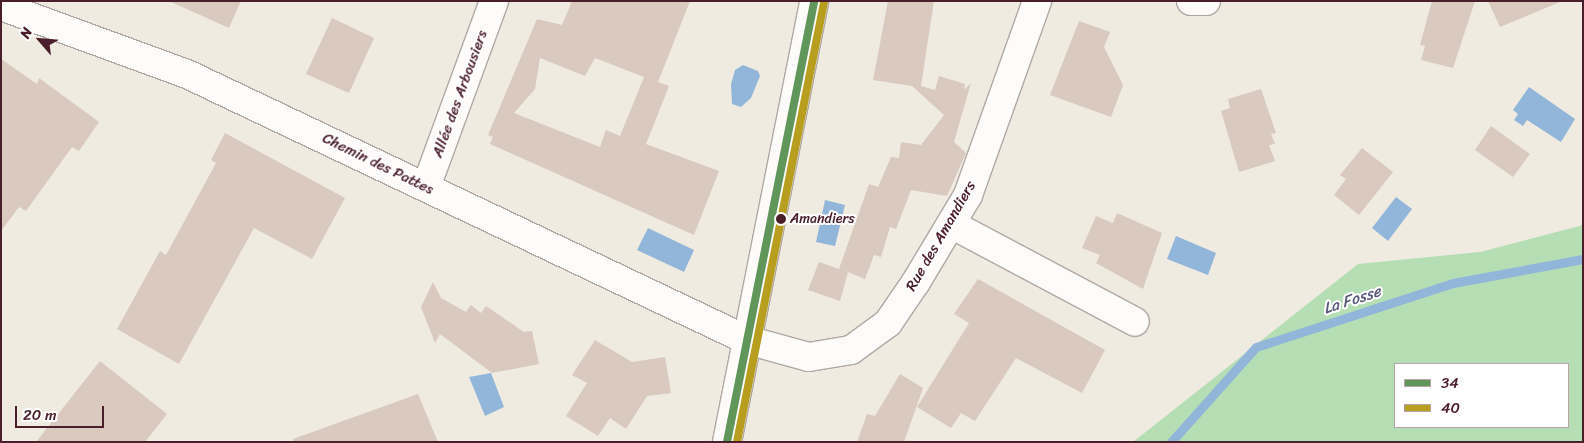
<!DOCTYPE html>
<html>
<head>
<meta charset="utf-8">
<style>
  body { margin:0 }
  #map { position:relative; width:1584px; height:443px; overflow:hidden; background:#f0ebe1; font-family:Sriracha,sans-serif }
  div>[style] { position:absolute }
  .green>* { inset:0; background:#b6deb5 }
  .water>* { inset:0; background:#91b6d9 }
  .stream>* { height:9px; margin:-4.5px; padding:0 4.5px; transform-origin:4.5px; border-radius:4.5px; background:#91b6d9 }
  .building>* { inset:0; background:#d9c9be }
  .roads { filter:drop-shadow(1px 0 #b0a8a4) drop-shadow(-1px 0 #b0a8a4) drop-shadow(0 1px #b0a8a4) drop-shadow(0 -1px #b0a8a4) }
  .minor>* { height:28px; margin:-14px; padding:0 14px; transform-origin:14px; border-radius:14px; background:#fdfcfa }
  .bus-1>* { height:8px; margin:-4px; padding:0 4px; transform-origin:4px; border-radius:4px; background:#61965b }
  .bus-2>* { height:8px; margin:-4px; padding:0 4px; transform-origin:4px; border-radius:4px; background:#b79e1f }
  .dots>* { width:14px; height:14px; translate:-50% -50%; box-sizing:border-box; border:2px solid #fff; border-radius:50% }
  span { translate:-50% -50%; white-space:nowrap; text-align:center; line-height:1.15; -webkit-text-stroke:4px #fff; paint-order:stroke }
  .bus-label { font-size:14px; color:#4a1f2b }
  .left { translate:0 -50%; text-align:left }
  .street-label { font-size:15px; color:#4a1f2b }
  .water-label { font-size:16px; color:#585978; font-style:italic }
  .frame { position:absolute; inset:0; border:2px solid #4a1f2b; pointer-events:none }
  .legend { position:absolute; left:1394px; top:363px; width:175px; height:65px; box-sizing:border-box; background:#fff; border:1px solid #b7a5aa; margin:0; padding:6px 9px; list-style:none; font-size:15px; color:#4a1f2b }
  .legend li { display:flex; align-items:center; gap:10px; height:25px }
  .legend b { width:25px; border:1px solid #b7a5aa }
  .north { position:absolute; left:15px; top:15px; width:50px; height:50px; -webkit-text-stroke:4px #fff; paint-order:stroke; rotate:297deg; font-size:14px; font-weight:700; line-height:20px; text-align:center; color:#4a1f2b }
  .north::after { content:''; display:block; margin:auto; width:18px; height:22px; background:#4a1f2b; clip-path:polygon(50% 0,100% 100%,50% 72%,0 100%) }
  .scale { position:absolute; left:15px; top:406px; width:89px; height:22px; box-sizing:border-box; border:2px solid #4a1f2b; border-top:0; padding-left:6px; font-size:15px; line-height:18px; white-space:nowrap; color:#4a1f2b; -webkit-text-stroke:4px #fff; paint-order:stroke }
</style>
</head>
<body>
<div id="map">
  <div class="green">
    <i style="clip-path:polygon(evenodd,1583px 225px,1583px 442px,1133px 442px,1358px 264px,1480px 252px,1583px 225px,1395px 364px,1568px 364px,1568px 427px,1395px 427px,1395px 364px)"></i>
  </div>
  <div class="water">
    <i style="clip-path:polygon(743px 65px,758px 71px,760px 76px,751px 98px,741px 107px,732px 104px,731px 84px,735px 70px)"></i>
    <i style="clip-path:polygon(1529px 87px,1575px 119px,1561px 142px,1527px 120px,1523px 126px,1514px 120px,1518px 114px,1513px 110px)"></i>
    <i style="clip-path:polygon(1396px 197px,1412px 209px,1388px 241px,1372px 228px)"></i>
    <i style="clip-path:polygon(825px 200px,845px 205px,835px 246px,816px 242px)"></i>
    <i style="clip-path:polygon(648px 228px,694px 250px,684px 272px,637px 250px)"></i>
    <i style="clip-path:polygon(1176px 236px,1216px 253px,1208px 275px,1167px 259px)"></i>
    <i style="clip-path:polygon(491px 373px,504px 407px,485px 416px,469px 377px)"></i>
  </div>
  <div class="stream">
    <i style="left:1171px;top:442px;width:127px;rotate:-48.2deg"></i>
    <i style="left:1256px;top:347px;width:207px;rotate:-18deg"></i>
    <i style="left:1453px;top:283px;width:132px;rotate:-10.5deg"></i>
  </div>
  <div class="building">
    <i style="clip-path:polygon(169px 1px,241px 1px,229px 28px)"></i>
    <i style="clip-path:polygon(evenodd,572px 1px,690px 1px,658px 82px,669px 86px,646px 144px,719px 171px,694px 235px,490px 144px,493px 137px,488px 135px,537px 19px,562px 25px,572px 1px,540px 58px,585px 76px,595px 58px,644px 77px,620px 136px,606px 130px,600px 147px,514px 113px,535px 89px,540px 58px)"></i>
    <i style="clip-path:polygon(888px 1px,934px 1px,921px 86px,935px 90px,939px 76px,965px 84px,964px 90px,971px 83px,954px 142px,966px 153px,947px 196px,911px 190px,896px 229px,890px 227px,881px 257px,874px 255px,865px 279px,848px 272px,840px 301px,808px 290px,819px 262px,839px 269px,869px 184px,878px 187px,891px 157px,899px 158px,901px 142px,921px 145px,944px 115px,912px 86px,873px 80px)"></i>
    <i style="clip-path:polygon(1432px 1px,1475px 1px,1453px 68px,1421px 60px,1425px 46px,1420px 45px)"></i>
    <i style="clip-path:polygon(1488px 1px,1560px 1px,1560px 2px,1500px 27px)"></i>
    <i style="clip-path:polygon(332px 18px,374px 38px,349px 93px,306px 74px)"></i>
    <i style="clip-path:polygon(1079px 21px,1110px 32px,1104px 47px,1123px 85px,1111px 117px,1050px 95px)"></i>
    <i style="clip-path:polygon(1px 59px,37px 84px,39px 78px,99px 122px,79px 151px,72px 147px,26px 211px,19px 207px,1px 231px)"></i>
    <i style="clip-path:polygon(1261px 89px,1276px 133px,1271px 134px,1275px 144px,1269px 145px,1275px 161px,1239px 172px,1221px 111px,1230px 108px,1228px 99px)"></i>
    <i style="clip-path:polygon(1491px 126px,1530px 154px,1513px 177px,1475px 150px)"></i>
    <i style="clip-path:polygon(225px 133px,345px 198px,312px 259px,254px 228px,179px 364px,117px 329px,160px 251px,166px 255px,216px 163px,211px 160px)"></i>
    <i style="clip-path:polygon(1362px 148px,1393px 172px,1359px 215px,1334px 195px,1346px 179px,1340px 175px)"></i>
    <i style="clip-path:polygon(1117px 213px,1162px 233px,1143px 289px,1096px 263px,1100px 255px,1082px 248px,1096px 216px,1113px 223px)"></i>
    <i style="clip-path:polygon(978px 279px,1105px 350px,1082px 393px,1016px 358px,975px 421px,961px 413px,951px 428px,917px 407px,969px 323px,954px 314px)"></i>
    <i style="clip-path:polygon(433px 282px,441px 298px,466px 312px,471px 305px,481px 313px,486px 306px,524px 332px,532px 331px,539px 364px,492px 373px,440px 334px,435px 343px,421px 307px)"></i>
    <i style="clip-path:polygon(595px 340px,632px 362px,665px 357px,671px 393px,647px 396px,626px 429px,610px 418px,598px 436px,566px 416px,587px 383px,572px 375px)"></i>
    <i style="clip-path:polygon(100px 361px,167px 414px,145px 442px,36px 442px)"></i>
    <i style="clip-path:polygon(900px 374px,923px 388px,904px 442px,857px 442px,867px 414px,875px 416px)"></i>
    <i style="clip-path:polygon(418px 394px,438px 442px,294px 442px,293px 439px)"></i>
  </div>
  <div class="roads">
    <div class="minor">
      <i style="left:1191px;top:1px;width:15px"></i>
      <i style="left:1px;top:6px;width:198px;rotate:20.1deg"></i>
      <i style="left:187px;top:74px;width:620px;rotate:25.41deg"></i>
      <i style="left:747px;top:340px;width:64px;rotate:15.3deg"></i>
      <i style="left:809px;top:357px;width:43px;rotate:-9.5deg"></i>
      <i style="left:851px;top:350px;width:46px;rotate:-36.1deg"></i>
      <i style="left:888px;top:323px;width:50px;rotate:-55.7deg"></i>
      <i style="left:916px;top:282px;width:101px;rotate:-59.1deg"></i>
      <i style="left:968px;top:195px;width:206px;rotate:-70.4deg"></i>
      <i style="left:426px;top:187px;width:198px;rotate:-69.9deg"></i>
      <i style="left:951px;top:224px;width:208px;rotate:28deg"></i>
      <i style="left:727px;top:442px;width:449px;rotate:-78.8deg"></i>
    </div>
  </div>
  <div class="bus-1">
    <i style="left:727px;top:442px;width:449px;rotate:-78.8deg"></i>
  </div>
  <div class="bus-2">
    <i style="left:737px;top:442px;width:448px;rotate:-78.8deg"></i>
  </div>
  <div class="dots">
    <i style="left:781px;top:219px;background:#4a1f2b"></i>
  </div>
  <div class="bus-label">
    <span class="left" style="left:790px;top:219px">Amandiers</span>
  </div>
  <div class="street-label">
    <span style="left:460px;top:94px;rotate:-70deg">Allée des Arbousiers</span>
    <span style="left:378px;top:164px;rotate:26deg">Chemin des Pattes</span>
    <span style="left:941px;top:236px;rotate:-60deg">Rue des Amandiers</span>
  </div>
  <div class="water-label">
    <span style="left:1352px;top:300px;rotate:-18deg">La Fosse</span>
  </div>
  <div class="frame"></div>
  <ul class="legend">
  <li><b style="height:6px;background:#61965b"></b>34</li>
  <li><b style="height:6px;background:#b79e1f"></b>40</li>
  </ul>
  <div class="north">N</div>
  <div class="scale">20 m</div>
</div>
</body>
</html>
